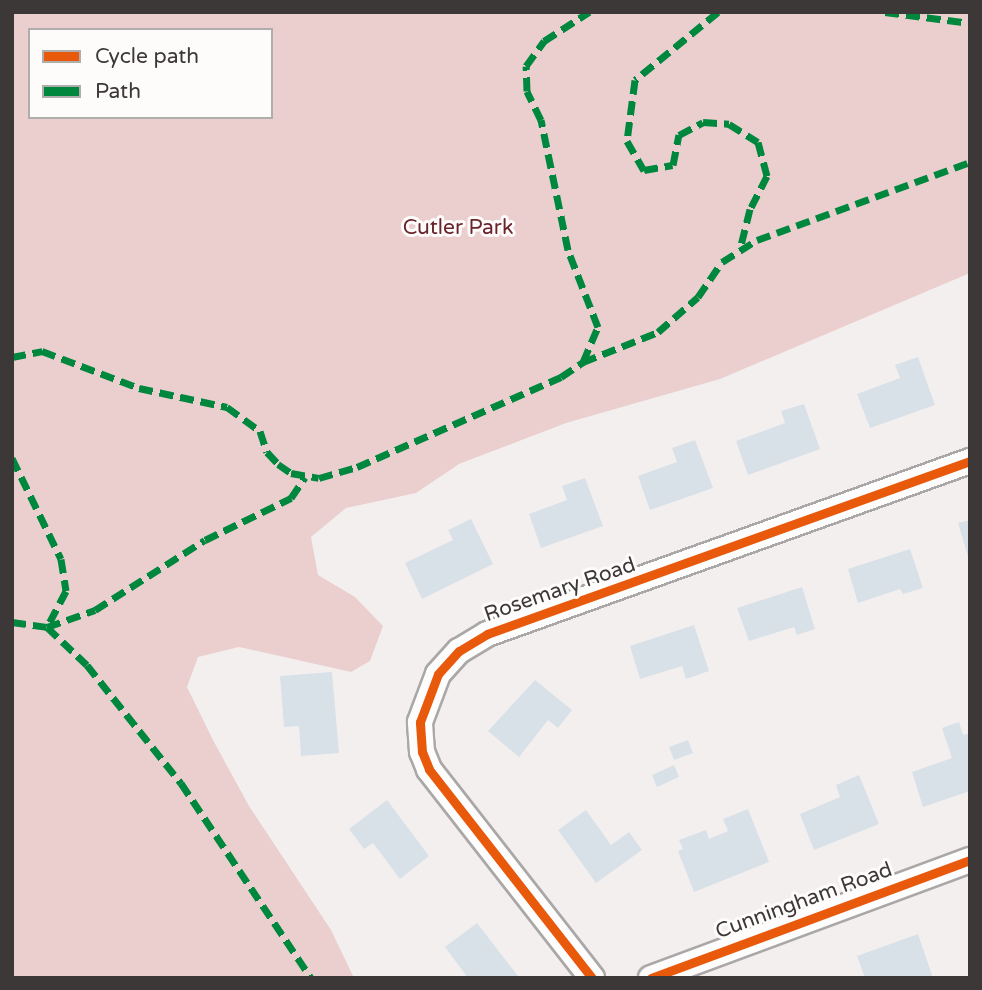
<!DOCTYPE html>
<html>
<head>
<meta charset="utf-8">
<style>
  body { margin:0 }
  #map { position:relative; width:982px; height:990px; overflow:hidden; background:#f4efef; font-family:"Varela Round",sans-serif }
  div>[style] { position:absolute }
  .green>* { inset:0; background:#ebcfcf }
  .building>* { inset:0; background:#d8e1e7 }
  .roads { filter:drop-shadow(2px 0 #aba7a7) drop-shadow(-2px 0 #aba7a7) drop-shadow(0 2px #aba7a7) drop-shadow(0 -2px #aba7a7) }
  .street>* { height:24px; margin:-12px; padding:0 12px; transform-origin:12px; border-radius:12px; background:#fdfdfd }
  .quiet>* { height:7px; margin-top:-3.5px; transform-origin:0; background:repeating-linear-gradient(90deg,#00873e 0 14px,transparent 0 21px) }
  .cycleway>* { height:9px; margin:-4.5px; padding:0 4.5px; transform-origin:4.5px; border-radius:4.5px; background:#e8590c }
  span { translate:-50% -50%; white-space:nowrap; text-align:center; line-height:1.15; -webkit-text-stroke:6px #fefbfb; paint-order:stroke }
  .park-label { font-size:21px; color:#6a242b }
  .street-label { font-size:21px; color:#3c3838 }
  .frame { position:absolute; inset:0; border:14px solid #3c3838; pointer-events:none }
  .legend { position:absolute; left:28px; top:28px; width:245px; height:91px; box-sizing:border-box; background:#fefbfb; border:2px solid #b0adad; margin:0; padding:9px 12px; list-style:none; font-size:21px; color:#3c3838 }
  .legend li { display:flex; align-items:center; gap:14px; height:35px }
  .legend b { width:35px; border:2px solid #b0adad }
</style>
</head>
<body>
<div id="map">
  <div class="green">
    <i style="clip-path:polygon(evenodd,12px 12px,970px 12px,970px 273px,720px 379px,566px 423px,459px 464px,416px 493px,346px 508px,311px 537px,318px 575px,355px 597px,383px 626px,370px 661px,351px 672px,239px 647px,198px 657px,187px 687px,213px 740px,249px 806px,331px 930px,354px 978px,12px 978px,12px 12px,30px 30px,271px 30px,271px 117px,30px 117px,30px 30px)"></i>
  </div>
  <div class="building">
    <i style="clip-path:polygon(918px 357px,935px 405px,870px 428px,857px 394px,900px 378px,895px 365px)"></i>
    <i style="clip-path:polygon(804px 404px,820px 449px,748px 475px,736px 441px,785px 423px,781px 411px)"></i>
    <i style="clip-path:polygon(695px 440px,713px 488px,650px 510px,638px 476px,677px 462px,672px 448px)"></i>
    <i style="clip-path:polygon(585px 478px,603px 526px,541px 548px,529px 514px,567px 500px,562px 486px)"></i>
    <i style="clip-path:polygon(471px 519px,493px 564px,422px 599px,405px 563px,453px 540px,448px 530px)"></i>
    <i style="clip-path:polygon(970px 520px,970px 560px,969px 560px,958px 523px)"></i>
    <i style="clip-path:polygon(910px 549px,923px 588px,903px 594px,900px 589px,858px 603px,848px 569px)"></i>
    <i style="clip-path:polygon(802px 587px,815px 629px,797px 635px,794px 627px,749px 641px,737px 608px)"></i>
    <i style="clip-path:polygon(694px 625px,709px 671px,686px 679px,682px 666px,640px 679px,630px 646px)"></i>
    <i style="clip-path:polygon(332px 672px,339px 753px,301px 756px,299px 726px,284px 727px,280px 676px)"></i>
    <i style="clip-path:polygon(535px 680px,572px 710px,558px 728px,548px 720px,519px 757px,488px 731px)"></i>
    <i style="clip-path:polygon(959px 722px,963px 735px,970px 733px,970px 791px,923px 807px,912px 772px,952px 758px,942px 728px)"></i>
    <i style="clip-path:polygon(688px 740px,693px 753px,674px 760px,669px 747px)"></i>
    <i style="clip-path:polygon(674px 765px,679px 777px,657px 787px,652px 775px)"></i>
    <i style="clip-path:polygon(859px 775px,879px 824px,814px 850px,800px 814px,840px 797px,836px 785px)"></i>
    <i style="clip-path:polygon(387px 800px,429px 856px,400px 879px,373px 843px,364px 849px,349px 829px)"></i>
    <i style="clip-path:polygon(748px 809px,769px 862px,694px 892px,678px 851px,683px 849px,679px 840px,706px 830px,709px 839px,728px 831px,723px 819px)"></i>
    <i style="clip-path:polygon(586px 810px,611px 845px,629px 832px,642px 850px,596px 883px,558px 830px)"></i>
    <i style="clip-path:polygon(477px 923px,518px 976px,516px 978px,468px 978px,445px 947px)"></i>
    <i style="clip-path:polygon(918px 934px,933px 978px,865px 978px,857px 956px)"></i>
  </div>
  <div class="roads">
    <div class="street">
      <i style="left:592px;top:978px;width:265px;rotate:-128deg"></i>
      <i style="left:429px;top:769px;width:18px;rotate:-112deg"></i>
      <i style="left:422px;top:752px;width:30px;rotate:-94deg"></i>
      <i style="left:420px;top:722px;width:51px;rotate:-69.4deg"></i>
      <i style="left:438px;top:674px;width:31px;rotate:-48deg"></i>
      <i style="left:459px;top:651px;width:33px;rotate:-31deg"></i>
      <i style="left:487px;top:634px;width:513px;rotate:-19.71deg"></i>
      <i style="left:651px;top:978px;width:340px;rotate:-20.3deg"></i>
    </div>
  </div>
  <div class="quiet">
    <i style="left:718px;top:12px;width:107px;rotate:140.7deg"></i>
    <i style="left:635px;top:80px;width:62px;rotate:97.5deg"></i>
    <i style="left:627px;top:141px;width:34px;rotate:60deg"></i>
    <i style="left:644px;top:170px;width:29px;rotate:-10deg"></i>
    <i style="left:673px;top:165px;width:31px;rotate:-79deg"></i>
    <i style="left:679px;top:135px;width:27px;rotate:-28deg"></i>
    <i style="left:703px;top:122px;width:26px;rotate:4deg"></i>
    <i style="left:729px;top:124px;width:34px;rotate:32deg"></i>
    <i style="left:758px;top:142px;width:35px;rotate:75deg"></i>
    <i style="left:767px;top:176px;width:37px;rotate:117deg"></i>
    <i style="left:750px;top:209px;width:41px;rotate:104deg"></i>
    <i style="left:885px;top:12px;width:86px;rotate:7.4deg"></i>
    <i style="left:12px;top:357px;width:31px;rotate:-11deg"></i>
    <i style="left:42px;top:351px;width:104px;rotate:20.9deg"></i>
    <i style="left:139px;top:388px;width:90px;rotate:12.2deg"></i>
    <i style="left:227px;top:407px;width:41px;rotate:36deg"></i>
    <i style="left:260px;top:431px;width:22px;rotate:72deg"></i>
    <i style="left:267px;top:452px;width:16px;rotate:47deg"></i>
    <i style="left:278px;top:464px;width:16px;rotate:35deg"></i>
    <i style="left:291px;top:473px;width:28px;rotate:10deg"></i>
    <i style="left:319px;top:478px;width:40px;rotate:-16deg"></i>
    <i style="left:357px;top:467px;width:223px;rotate:-23.8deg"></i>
    <i style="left:561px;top:377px;width:27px;rotate:-34deg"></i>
    <i style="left:583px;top:362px;width:38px;rotate:-67deg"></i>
    <i style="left:598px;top:327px;width:83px;rotate:-111.3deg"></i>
    <i style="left:568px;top:250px;width:133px;rotate:-101.7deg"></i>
    <i style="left:541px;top:120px;width:32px;rotate:-116deg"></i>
    <i style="left:527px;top:91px;width:25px;rotate:-92deg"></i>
    <i style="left:526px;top:66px;width:31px;rotate:-54deg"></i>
    <i style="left:544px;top:41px;width:54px;rotate:-32.8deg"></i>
    <i style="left:583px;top:362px;width:81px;rotate:-21.8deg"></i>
    <i style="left:658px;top:332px;width:53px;rotate:-41.2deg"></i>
    <i style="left:698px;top:297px;width:42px;rotate:-55.6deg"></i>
    <i style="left:722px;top:262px;width:41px;rotate:-32.2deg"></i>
    <i style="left:757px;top:240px;width:227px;rotate:-20.1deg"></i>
    <i style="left:12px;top:458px;width:112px;rotate:64.1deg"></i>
    <i style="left:61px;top:559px;width:32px;rotate:81deg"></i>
    <i style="left:66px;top:591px;width:41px;rotate:117.8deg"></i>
    <i style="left:47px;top:627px;width:55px;rotate:43.5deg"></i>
    <i style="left:87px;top:665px;width:151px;rotate:51.5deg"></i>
    <i style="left:181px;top:783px;width:234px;rotate:56.3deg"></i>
    <i style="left:12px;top:622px;width:35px;rotate:8deg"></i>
    <i style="left:47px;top:627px;width:51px;rotate:-19.5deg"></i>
    <i style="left:95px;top:610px;width:130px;rotate:-32.5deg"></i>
    <i style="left:205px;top:540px;width:96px;rotate:-26deg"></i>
    <i style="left:291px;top:498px;width:25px;rotate:-56deg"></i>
  </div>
  <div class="cycleway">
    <i style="left:592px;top:978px;width:265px;rotate:-128deg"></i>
    <i style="left:429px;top:769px;width:18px;rotate:-112deg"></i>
    <i style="left:422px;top:752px;width:30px;rotate:-94deg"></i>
    <i style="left:420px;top:722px;width:51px;rotate:-69.4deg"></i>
    <i style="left:438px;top:674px;width:31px;rotate:-48deg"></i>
    <i style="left:459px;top:651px;width:33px;rotate:-31deg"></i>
    <i style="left:487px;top:634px;width:513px;rotate:-19.71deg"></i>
    <i style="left:651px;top:978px;width:340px;rotate:-20.3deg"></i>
  </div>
  <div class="park-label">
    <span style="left:458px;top:228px">Cutler Park</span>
  </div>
  <div class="street-label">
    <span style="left:560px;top:590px;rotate:-19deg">Rosemary Road</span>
    <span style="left:804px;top:901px;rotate:-20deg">Cunningham Road</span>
  </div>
  <div class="frame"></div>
  <ul class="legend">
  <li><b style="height:9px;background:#e8590c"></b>Cycle path</li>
  <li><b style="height:9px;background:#00873e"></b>Path</li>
  </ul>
</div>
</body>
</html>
